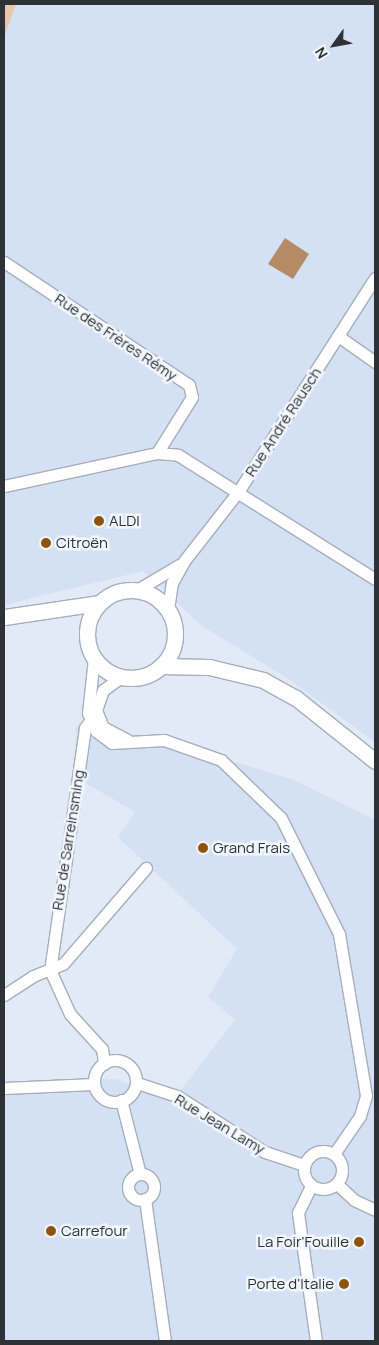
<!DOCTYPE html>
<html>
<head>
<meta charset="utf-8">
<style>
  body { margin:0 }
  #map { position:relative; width:379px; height:1345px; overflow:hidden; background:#e1eaf6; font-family:Manrope,sans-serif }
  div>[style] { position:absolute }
  .built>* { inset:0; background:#d4e1f4 }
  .green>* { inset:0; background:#e8c7aa }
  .water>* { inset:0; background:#b48b65 }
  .roads { filter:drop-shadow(1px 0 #a6aeba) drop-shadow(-1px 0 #a6aeba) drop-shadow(0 1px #a6aeba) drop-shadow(0 -1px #a6aeba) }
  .minor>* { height:11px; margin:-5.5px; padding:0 5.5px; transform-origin:5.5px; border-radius:5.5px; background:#fff }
  .minor>.ring { margin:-5.5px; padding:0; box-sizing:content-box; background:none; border:11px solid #fff; border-radius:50% }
  .major>* { height:15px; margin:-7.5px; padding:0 7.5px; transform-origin:7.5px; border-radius:7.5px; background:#fff }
  .major>.ring { margin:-7.5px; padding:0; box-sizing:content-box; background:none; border:15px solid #fff; border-radius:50% }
  .dots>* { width:14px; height:14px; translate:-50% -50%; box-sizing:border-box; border:2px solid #f1f7fe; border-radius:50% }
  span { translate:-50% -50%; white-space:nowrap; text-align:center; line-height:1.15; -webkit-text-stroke:5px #f1f7fe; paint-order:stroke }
  .street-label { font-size:15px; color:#2e3136 }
  .poi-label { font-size:15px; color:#2e3136 }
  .left { translate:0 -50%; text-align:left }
  .right { translate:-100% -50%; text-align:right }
  .frame { position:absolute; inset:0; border:5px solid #2e3136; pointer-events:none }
  .north { position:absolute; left:309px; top:20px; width:50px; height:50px; -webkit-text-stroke:4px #f1f7fe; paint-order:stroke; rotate:238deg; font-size:14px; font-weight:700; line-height:20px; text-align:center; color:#2e3136 }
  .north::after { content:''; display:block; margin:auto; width:18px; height:22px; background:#2e3136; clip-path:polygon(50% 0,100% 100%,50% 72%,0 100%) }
</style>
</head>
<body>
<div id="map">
  <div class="built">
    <i style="clip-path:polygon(16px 4px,375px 4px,375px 742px,284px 676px,202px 626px,143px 571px,4px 605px,4px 39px)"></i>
    <i style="clip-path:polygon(76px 726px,164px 740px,294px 780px,375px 820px,375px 1341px,4px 1341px,4px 1082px,116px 1079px,172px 1101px,235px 1020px,208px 997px,237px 949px,118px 837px,135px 812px,75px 777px)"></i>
  </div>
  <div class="green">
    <i style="clip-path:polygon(4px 4px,16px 4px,4px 38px)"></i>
  </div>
  <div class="water">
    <i style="clip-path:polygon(285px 238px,309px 254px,293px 279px,268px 264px)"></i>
  </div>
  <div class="roads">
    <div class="minor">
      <i style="left:4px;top:262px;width:222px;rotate:33.6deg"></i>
      <i style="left:189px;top:385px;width:12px;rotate:76deg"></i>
      <i style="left:192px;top:397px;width:66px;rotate:122deg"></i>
      <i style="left:338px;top:336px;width:45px;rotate:35.1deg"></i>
      <i style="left:4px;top:486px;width:157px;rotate:-12.2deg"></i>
      <i style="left:157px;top:453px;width:21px;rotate:5deg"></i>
      <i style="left:178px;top:455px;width:233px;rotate:32.2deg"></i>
      <i style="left:137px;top:590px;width:49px;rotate:-30.8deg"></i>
      <i style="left:168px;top:610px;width:27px;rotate:-82deg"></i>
      <i style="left:172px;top:583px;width:25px;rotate:-61deg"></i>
      <i style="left:184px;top:561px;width:88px;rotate:-52deg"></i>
      <i style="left:238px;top:492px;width:254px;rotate:-57.4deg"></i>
      <i style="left:94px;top:658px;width:55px;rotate:96.2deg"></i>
      <i style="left:88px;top:713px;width:20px;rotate:66deg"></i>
      <i style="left:96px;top:731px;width:20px;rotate:37deg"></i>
      <i style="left:112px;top:743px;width:52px;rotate:-3.3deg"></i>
      <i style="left:164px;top:740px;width:60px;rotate:19.3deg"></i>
      <i style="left:221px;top:760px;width:83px;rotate:44deg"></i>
      <i style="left:281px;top:818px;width:130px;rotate:63.4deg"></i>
      <i style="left:339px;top:934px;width:164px;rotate:80.5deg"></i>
      <i style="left:366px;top:1096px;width:21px;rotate:107deg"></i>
      <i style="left:360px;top:1116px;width:46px;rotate:124.4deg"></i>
      <i style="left:121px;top:677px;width:22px;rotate:144deg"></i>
      <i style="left:103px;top:690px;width:21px;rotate:109deg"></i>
      <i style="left:96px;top:710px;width:18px;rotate:68deg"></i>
      <i style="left:103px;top:727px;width:27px;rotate:28deg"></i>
      <i style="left:90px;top:721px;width:9px;rotate:126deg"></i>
      <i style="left:85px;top:728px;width:245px;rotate:98.2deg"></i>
      <i style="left:50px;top:970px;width:48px;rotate:65.6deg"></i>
      <i style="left:70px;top:1014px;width:47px;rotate:47.6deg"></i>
      <i style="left:102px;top:1049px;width:15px;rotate:82deg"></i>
      <i style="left:4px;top:995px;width:35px;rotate:-33deg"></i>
      <i style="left:33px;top:976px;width:32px;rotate:-22deg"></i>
      <i style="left:63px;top:964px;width:127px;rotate:-49.2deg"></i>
      <i class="ring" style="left:94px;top:1060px;width:31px;height:31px"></i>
      <i style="left:137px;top:1083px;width:42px;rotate:18deg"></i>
      <i style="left:177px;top:1096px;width:104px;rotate:32.5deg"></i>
      <i style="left:265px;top:1152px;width:41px;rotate:18.4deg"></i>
      <i style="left:4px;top:1088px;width:90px;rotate:-2.5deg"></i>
      <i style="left:121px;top:1100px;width:76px;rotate:75.6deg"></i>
      <i class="ring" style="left:304px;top:1151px;width:27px;height:27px"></i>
      <i class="ring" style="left:128px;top:1174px;width:15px;height:15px"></i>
      <i style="left:337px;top:1184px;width:23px;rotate:43deg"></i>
      <i style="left:354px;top:1200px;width:23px;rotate:25deg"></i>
      <i style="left:311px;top:1186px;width:30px;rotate:116deg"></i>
      <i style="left:298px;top:1213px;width:129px;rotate:82deg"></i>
      <i style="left:145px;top:1199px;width:143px;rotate:82deg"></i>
    </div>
    <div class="major">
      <i class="ring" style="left:87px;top:590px;width:73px;height:73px"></i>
      <i style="left:4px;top:617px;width:96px;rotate:-8.4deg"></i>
      <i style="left:161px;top:666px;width:48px;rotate:1.2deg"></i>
      <i style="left:209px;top:667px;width:56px;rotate:13.5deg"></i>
      <i style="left:263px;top:680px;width:38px;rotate:29deg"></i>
      <i style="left:296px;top:698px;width:101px;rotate:38.6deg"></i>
    </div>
  </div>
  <div class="dots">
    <i style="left:99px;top:521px;background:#8e540f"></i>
    <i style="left:46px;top:543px;background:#8e540f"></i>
    <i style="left:203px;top:848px;background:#8e540f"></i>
    <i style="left:51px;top:1231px;background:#8e540f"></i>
    <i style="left:359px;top:1242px;background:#8e540f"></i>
    <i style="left:344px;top:1284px;background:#8e540f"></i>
  </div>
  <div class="street-label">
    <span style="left:116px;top:337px;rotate:34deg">Rue des Frères Rémy</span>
    <span style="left:283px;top:422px;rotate:-57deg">Rue André Rausch</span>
    <span style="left:68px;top:840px;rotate:-81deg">Rue de Sarreinsming</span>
    <span style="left:220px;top:1124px;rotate:31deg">Rue Jean Lamy</span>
  </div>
  <div class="poi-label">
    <span class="left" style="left:109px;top:521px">ALDI</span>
    <span class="left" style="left:56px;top:543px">Citroën</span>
    <span class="left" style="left:213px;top:848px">Grand Frais</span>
    <span class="left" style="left:61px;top:1231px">Carrefour</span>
    <span class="right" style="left:349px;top:1242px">La Foir'Fouille</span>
    <span class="right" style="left:334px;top:1284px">Porte d'Italie</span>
  </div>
  <div class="frame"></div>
  <div class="north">N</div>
</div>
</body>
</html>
